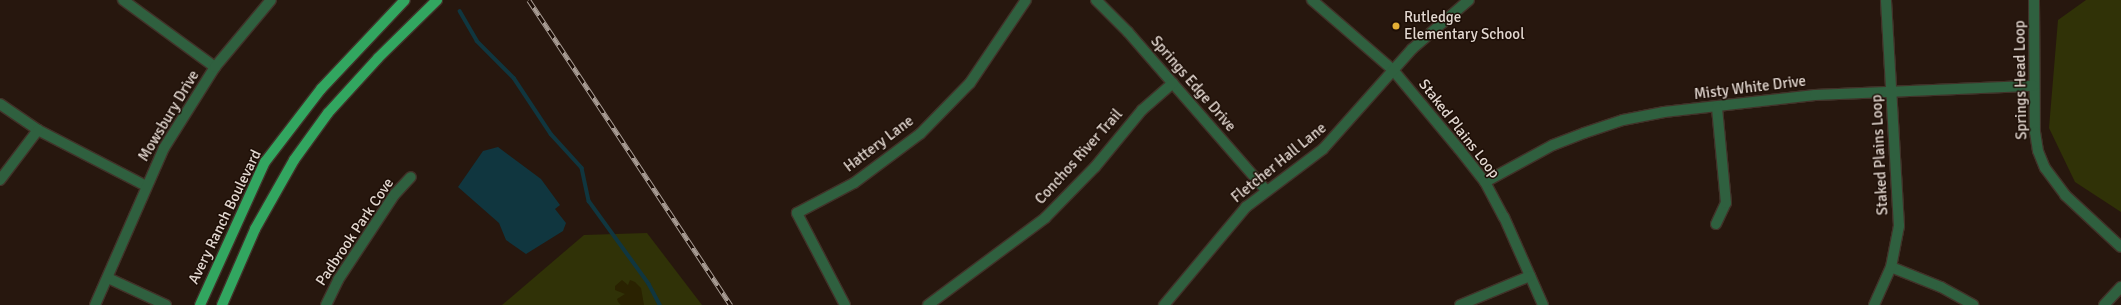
<!DOCTYPE html>
<html>
<head>
<meta charset="utf-8">
<style>
  body { margin:0 }
  #map { position:relative; width:2121px; height:305px; overflow:hidden; background:#27170e; font-family:Signika,sans-serif }
  div>[style] { position:absolute }
  .green>* { inset:0; background:#303207 }
  .sand>* { inset:0; background:#2a2201 }
  .water>* { inset:0; background:#10363f }
  .stream>* { height:3.5px; margin:-1.75px; padding:0 1.75px; transform-origin:1.75px; border-radius:1.75px; background:#10363f }
  .roads { filter:drop-shadow(1px 0 #413229) drop-shadow(-1px 0 #413229) drop-shadow(0 1px #413229) drop-shadow(0 -1px #413229) }
  .minor>* { height:10px; margin:-5px; padding:0 5px; transform-origin:5px; border-radius:5px; background:#2f603f }
  .major>* { height:10px; margin:-5px; padding:0 5px; transform-origin:5px; border-radius:5px; background:#32a660 }
  .rail>* { height:4.5px; margin-top:-2.25px; transform-origin:0; background:repeating-linear-gradient(90deg,#1d0e06 0 9px,#a89c94 0 18px); box-sizing:border-box; border-block:1px solid #a89c94 }
  .dots>* { width:11px; height:11px; translate:-50% -50%; box-sizing:border-box; border:2px solid #1d0e06; border-radius:50% }
  span { translate:-50% -50%; white-space:nowrap; text-align:center; line-height:1.15; -webkit-text-stroke:3px #1d0e06; paint-order:stroke }
  .poi-label { font-size:15px; color:#e2d7d0 }
  .left { translate:0 -50%; text-align:left }
  .street-label { font-size:15px; color:#e2d7d0 }
</style>
</head>
<body>
<div id="map">
  <div class="green">
    <i style="clip-path:polygon(2086px 0,2121px 0,2121px 212px,2075px 182px,2049px 128px,2058px 20px)"></i>
    <i style="clip-path:polygon(647px 233px,702px 305px,502px 305px,584px 235px)"></i>
  </div>
  <div class="sand">
    <i style="clip-path:polygon(622px 280px,628px 285px,630px 280px,635px 282px,641px 288px,644px 305px,621px 305px,618px 302px,617px 299px,625px 294px,615px 290px,615px 286px)"></i>
  </div>
  <div class="water">
    <i style="clip-path:polygon(498px 147px,541px 179px,560px 205px,555px 209px,566px 223px,563px 231px,526px 254px,506px 240px,499px 223px,458px 187px,483px 151px)"></i>
  </div>
  <div class="stream">
    <i style="left:460px;top:11px;width:34px;rotate:60deg"></i>
    <i style="left:477px;top:41px;width:52px;rotate:45deg"></i>
    <i style="left:514px;top:78px;width:67px;rotate:56.5deg"></i>
    <i style="left:551px;top:134px;width:46px;rotate:47.6deg"></i>
    <i style="left:582px;top:168px;width:34px;rotate:78deg"></i>
    <i style="left:589px;top:201px;width:102px;rotate:54.1deg"></i>
    <i style="left:649px;top:284px;width:24px;rotate:62deg"></i>
  </div>
  <div class="roads">
    <div class="minor">
      <i style="left:123px;top:0;width:114px;rotate:36.1deg"></i>
      <i style="left:1096px;top:0;width:45px;rotate:45deg"></i>
      <i style="left:1128px;top:32px;width:210px;rotate:48.9deg"></i>
      <i style="left:1312px;top:0;width:107px;rotate:40.8deg"></i>
      <i style="left:1393px;top:70px;width:103px;rotate:50.1deg"></i>
      <i style="left:1459px;top:149px;width:42px;rotate:51.8deg"></i>
      <i style="left:1485px;top:182px;width:40px;rotate:62deg"></i>
      <i style="left:1504px;top:217px;width:96px;rotate:66.1deg"></i>
      <i style="left:2034px;top:0;width:132px;rotate:89.6deg"></i>
      <i style="left:2035px;top:132px;width:19px;rotate:81deg"></i>
      <i style="left:2038px;top:151px;width:18px;rotate:68deg"></i>
      <i style="left:2045px;top:168px;width:34px;rotate:53deg"></i>
      <i style="left:2065px;top:195px;width:76px;rotate:42.9deg"></i>
      <i style="left:0;top:104px;width:46px;rotate:34.4deg"></i>
      <i style="left:38px;top:130px;width:122px;rotate:27.4deg"></i>
      <i style="left:0;top:180px;width:63px;rotate:-52.8deg"></i>
      <i style="left:1485px;top:182px;width:77px;rotate:-28.6deg"></i>
      <i style="left:1553px;top:145px;width:33px;rotate:-21deg"></i>
      <i style="left:1584px;top:133px;width:41px;rotate:-18.4deg"></i>
      <i style="left:1623px;top:120px;width:42px;rotate:-11deg"></i>
      <i style="left:1664px;top:112px;width:152px;rotate:-6.4deg"></i>
      <i style="left:1815px;top:95px;width:219px;rotate:-2.4deg"></i>
      <i style="left:1716px;top:224px;width:23px;rotate:-65deg"></i>
      <i style="left:1726px;top:203px;width:96px;rotate:-95.4deg"></i>
      <i style="left:1891px;top:267px;width:54px;rotate:21.8deg"></i>
      <i style="left:1941px;top:287px;width:37px;rotate:29deg"></i>
      <i style="left:108px;top:278px;width:64px;rotate:25deg"></i>
      <i style="left:95px;top:305px;width:171px;rotate:-66.3deg"></i>
      <i style="left:164px;top:148px;width:96px;rotate:-57.8deg"></i>
      <i style="left:215px;top:67px;width:87px;rotate:-50.1deg"></i>
      <i style="left:326px;top:305px;width:28px;rotate:-64deg"></i>
      <i style="left:338px;top:280px;width:103px;rotate:-56.5deg"></i>
      <i style="left:395px;top:194px;width:23px;rotate:-47deg"></i>
      <i style="left:845px;top:305px;width:104px;rotate:-117.6deg"></i>
      <i style="left:797px;top:213px;width:64px;rotate:-27.8deg"></i>
      <i style="left:854px;top:183px;width:82px;rotate:-36.6deg"></i>
      <i style="left:920px;top:134px;width:71px;rotate:-45.6deg"></i>
      <i style="left:970px;top:83px;width:100px;rotate:-56deg"></i>
      <i style="left:928px;top:305px;width:146px;rotate:-36.6deg"></i>
      <i style="left:1045px;top:218px;width:71px;rotate:-45.6deg"></i>
      <i style="left:1095px;top:167px;width:74px;rotate:-50.5deg"></i>
      <i style="left:1142px;top:110px;width:41px;rotate:-41.1deg"></i>
      <i style="left:1164px;top:305px;width:128px;rotate:-50.1deg"></i>
      <i style="left:1246px;top:207px;width:96px;rotate:-37deg"></i>
      <i style="left:1323px;top:149px;width:134px;rotate:-48.3deg"></i>
      <i style="left:1412px;top:49px;width:75px;rotate:-40.7deg"></i>
      <i style="left:1460px;top:305px;width:76px;rotate:-22.5deg"></i>
      <i style="left:1874px;top:305px;width:42px;rotate:-65.9deg"></i>
      <i style="left:1891px;top:267px;width:42px;rotate:-79deg"></i>
      <i style="left:1899px;top:226px;width:226px;rotate:-93.3deg"></i>
      <i style="left:2104px;top:305px;width:25px;rotate:-47deg"></i>
    </div>
    <div class="major">
      <i style="left:200px;top:305px;width:157px;rotate:-65.6deg"></i>
      <i style="left:265px;top:162px;width:92px;rotate:-52.5deg"></i>
      <i style="left:321px;top:89px;width:122px;rotate:-46.7deg"></i>
      <i style="left:222px;top:305px;width:83px;rotate:-66.5deg"></i>
      <i style="left:255px;top:229px;width:79px;rotate:-60.5deg"></i>
      <i style="left:294px;top:160px;width:58px;rotate:-54.1deg"></i>
      <i style="left:328px;top:113px;width:74px;rotate:-47.7deg"></i>
      <i style="left:378px;top:58px;width:83px;rotate:-44.5deg"></i>
    </div>
  </div>
  <div class="rail">
    <i style="left:529px;top:0;width:366px;rotate:56.5deg"></i>
  </div>
  <div class="dots">
    <i style="left:1396px;top:26px;background:#e3ae35"></i>
  </div>
  <div class="poi-label">
    <span class="left" style="left:1404px;top:26px">Rutledge<br>Elementary School</span>
  </div>
  <div class="street-label">
    <span style="left:2021px;top:80px;rotate:-91deg">Springs Head Loop</span>
    <span style="left:1193px;top:84px;rotate:49deg">Springs Edge Drive</span>
    <span style="left:1750px;top:88px;rotate:-7deg">Misty White Drive</span>
    <span style="left:169px;top:116px;rotate:-59deg">Mowsbury Drive</span>
    <span style="left:1459px;top:129px;rotate:52deg">Staked Plains Loop</span>
    <span style="left:879px;top:144px;rotate:-37deg">Hattery Lane</span>
    <span style="left:1880px;top:155px;rotate:-93deg">Staked Plains Loop</span>
    <span style="left:1079px;top:157px;rotate:-48deg">Conchos River Trail</span>
    <span style="left:1279px;top:163px;rotate:-39deg">Fletcher Hall Lane</span>
    <span style="left:225px;top:217px;rotate:-64deg">Avery Ranch Boulevard</span>
    <span style="left:355px;top:232px;rotate:-56deg">Padbrook Park Cove</span>
  </div>
</div>
</body>
</html>
